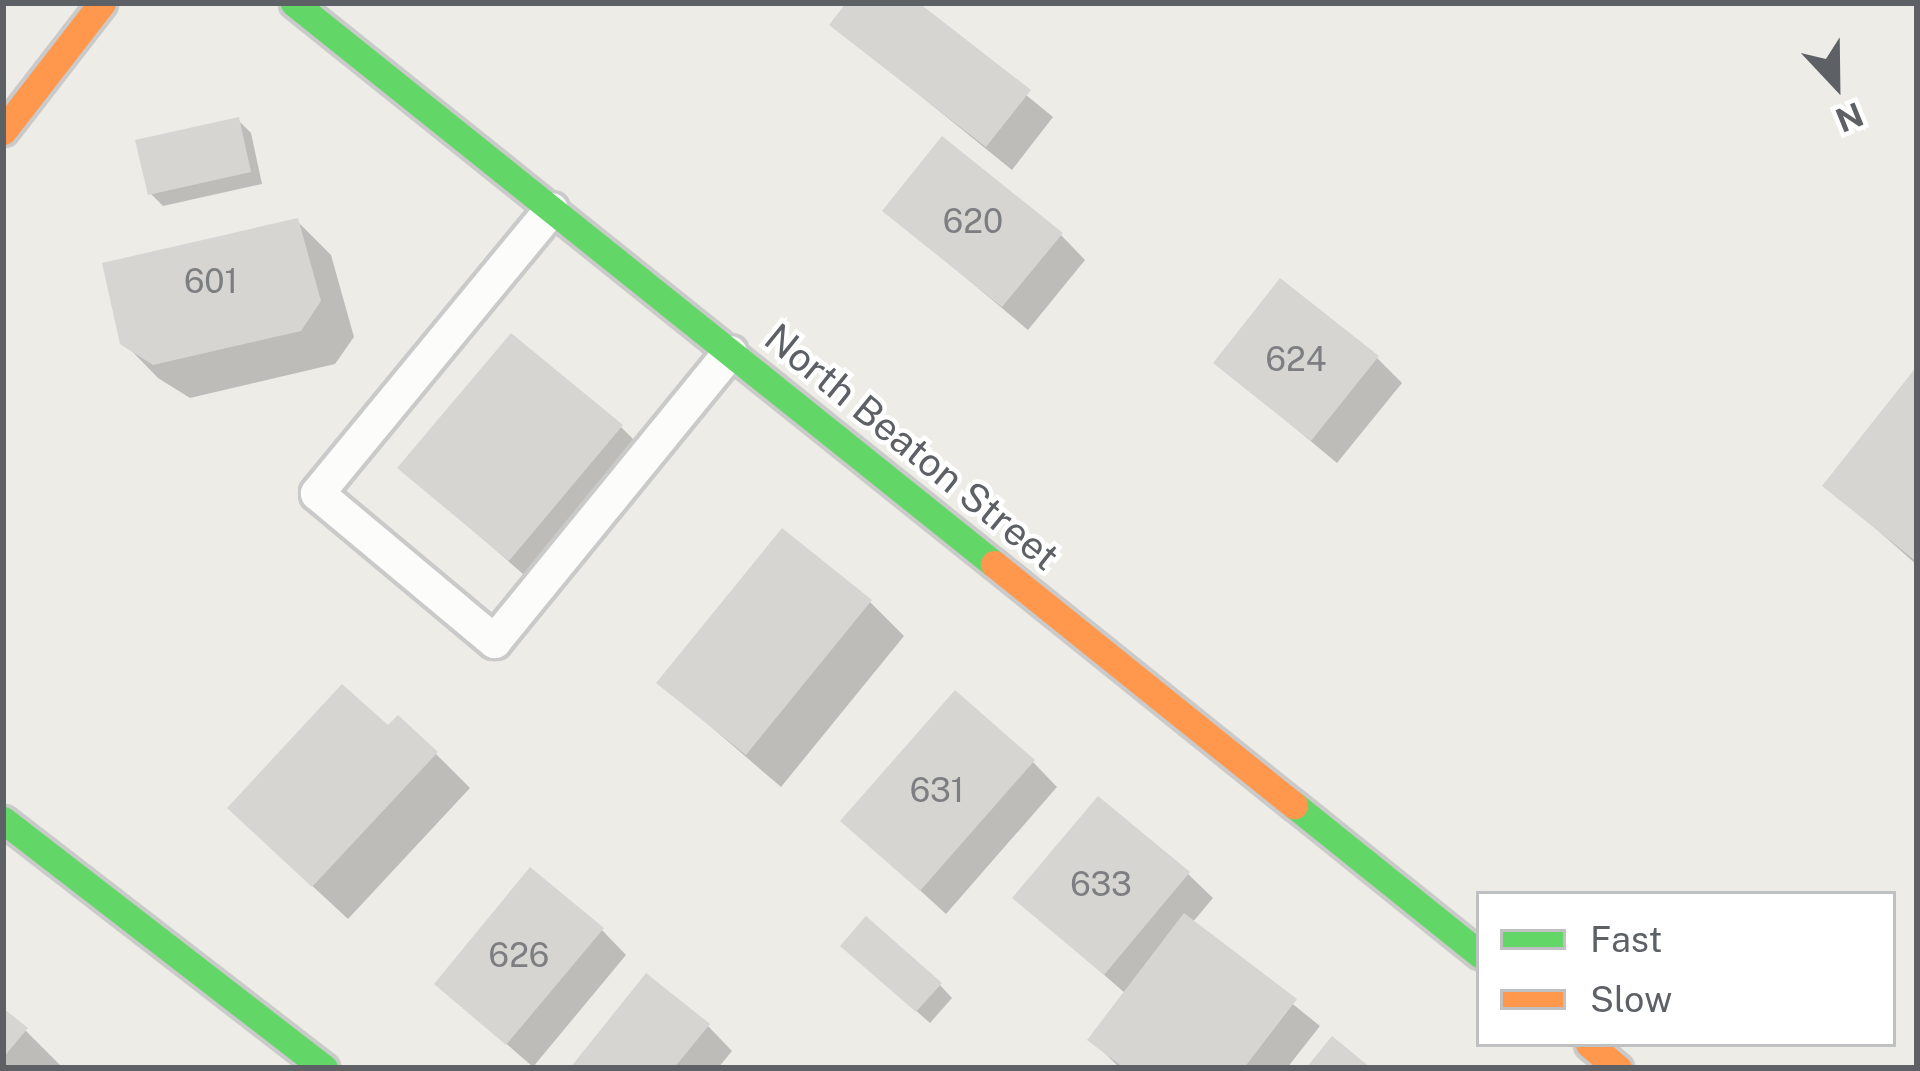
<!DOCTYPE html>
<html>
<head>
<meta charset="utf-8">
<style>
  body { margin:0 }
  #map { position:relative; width:1920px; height:1071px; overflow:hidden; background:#edece7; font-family:"Public Sans",sans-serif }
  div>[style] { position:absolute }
  .shadow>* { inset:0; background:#0003 }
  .building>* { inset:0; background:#d6d5d2 }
  .roads { filter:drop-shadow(3px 0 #c9cac9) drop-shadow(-3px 0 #c9cac9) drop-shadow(0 3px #c9cac9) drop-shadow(0 -3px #c9cac9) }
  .lane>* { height:33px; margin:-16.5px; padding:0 16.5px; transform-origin:16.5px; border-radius:16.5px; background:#fcfcfb }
  .fast>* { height:27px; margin:-13.5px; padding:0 13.5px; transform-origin:13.5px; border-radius:13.5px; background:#63d668 }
  .slow>* { height:27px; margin:-13.5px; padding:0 13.5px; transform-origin:13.5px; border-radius:13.5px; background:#ff974d }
  span { translate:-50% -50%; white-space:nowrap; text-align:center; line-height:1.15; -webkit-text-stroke:9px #fff; paint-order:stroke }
  .number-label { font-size:33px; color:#7c7e81 }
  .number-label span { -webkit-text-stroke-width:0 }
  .street-label { font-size:39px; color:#5d6165 }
  .frame { position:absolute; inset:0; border:6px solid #5d6165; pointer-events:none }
  .legend { position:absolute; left:1476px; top:891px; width:420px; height:156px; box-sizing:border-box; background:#fff; border:3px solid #bec0c1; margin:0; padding:15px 21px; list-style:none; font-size:36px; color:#5d6165 }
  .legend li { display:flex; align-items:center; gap:24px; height:60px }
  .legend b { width:60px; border:3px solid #bec0c1 }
  .north { position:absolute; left:1776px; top:24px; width:120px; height:120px; -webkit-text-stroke:9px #fff; paint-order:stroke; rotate:158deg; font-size:33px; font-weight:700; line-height:48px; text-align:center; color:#5d6165 }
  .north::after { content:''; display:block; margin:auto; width:42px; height:54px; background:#5d6165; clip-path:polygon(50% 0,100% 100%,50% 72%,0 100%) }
</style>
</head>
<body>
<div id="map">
  <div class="shadow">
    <i style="clip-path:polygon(850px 3px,914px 3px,1053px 117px,1012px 170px,833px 25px)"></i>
    <i style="clip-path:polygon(238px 120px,251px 133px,262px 184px,163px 206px,151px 194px)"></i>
    <i style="clip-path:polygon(886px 211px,1061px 235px,1085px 260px,1028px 330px)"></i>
    <i style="clip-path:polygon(297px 221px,331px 255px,354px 337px,335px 364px,190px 398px,158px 378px,123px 342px)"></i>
    <i style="clip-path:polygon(1377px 358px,1402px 383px,1337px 463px,1217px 363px)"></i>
    <i style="clip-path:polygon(1917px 371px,1917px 565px,1826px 485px)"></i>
    <i style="clip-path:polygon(621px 427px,655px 461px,545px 593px,401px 468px)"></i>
    <i style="clip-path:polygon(870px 602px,904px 636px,781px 787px,660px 683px)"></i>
    <i style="clip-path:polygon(388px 729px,436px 754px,470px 788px,348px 919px,265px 842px)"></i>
    <i style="clip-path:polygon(1033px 762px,1057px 787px,946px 914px,844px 821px)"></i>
    <i style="clip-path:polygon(1188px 874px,1213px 898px,1192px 923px,1320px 1026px,1287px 1068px,1120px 1068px,1091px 1040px,1126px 994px,1016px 898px)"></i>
    <i style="clip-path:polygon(602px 930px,626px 955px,533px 1067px,438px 984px)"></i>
    <i style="clip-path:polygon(856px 958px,940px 985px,952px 998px,930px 1023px)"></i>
    <i style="clip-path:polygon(3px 1012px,26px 1031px,63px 1068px,3px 1068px)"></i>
    <i style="clip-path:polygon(708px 1026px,732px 1051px,718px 1068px,574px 1068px)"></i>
  </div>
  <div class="building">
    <i style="clip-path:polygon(846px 3px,919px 3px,1031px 90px,986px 147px,829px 25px)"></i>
    <i style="clip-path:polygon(239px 117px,251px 172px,148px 195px,135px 140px)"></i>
    <i style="clip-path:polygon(942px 136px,1063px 233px,1002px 307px,882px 211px)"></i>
    <i style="clip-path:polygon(298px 218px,321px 301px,301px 331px,153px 365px,120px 344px,102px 263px)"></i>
    <i style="clip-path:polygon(1280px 278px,1379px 356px,1311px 441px,1213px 363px)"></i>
    <i style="clip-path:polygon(511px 333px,623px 425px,509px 561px,397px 468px)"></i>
    <i style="clip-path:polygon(1917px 366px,1917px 562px,1822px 486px)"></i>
    <i style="clip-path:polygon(782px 528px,872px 600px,746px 755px,656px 683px)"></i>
    <i style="clip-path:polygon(342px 684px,388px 725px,398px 715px,438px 752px,312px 887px,227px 808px)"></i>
    <i style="clip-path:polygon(955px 690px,1035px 760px,920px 891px,840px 821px)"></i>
    <i style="clip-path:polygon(1098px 796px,1190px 872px,1104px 975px,1012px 898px)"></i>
    <i style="clip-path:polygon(530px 867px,604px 928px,506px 1045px,434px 984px)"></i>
    <i style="clip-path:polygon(1184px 913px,1297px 999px,1244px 1068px,1124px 1068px,1087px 1040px)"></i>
    <i style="clip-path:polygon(866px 916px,942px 983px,916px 1012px,840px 946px)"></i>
    <i style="clip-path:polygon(646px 973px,710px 1024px,674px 1068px,570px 1068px)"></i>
    <i style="clip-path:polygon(3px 1008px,28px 1028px,3px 1058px)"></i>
    <i style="clip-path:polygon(1332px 1036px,1371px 1068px,1306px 1068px)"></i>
  </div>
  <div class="roads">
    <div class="lane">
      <i style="left:551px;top:209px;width:368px;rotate:129.5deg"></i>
      <i style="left:317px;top:493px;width:231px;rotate:39.9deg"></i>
      <i style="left:494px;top:641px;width:373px;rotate:-50.8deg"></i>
    </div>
    <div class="fast">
      <i style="left:294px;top:3px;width:897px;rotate:38.71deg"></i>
      <i style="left:1294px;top:805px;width:238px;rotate:38.8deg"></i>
      <i style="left:3px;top:820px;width:406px;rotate:37.7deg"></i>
    </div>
    <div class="slow">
      <i style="left:3px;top:131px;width:162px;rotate:-52.3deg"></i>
      <i style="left:994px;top:564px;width:385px;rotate:38.8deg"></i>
      <i style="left:1589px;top:1044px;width:38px;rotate:40deg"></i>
    </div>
  </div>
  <div class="number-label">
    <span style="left:973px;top:222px">620</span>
    <span style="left:211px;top:282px">601</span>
    <span style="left:1296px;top:360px">624</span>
    <span style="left:937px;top:791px">631</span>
    <span style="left:1101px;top:885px">633</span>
    <span style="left:519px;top:956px">626</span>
  </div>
  <div class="street-label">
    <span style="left:912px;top:447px;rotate:39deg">North Beaton Street</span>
  </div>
  <div class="frame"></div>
  <ul class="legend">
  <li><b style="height:15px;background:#63d668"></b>Fast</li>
  <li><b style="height:15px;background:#ff974d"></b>Slow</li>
  </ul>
  <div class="north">N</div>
</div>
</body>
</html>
